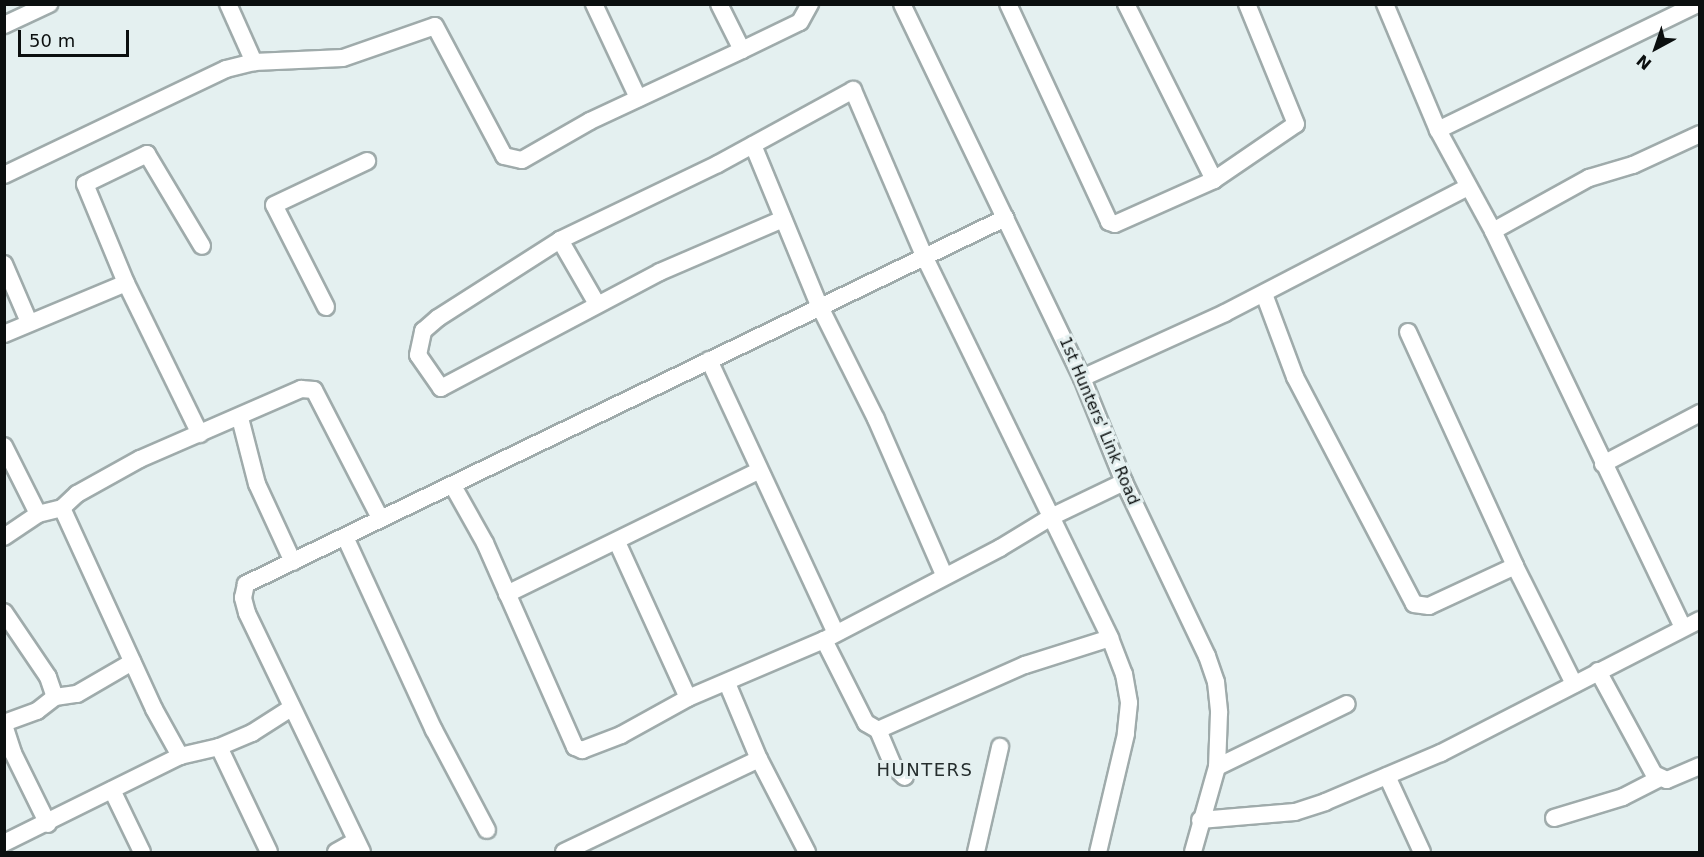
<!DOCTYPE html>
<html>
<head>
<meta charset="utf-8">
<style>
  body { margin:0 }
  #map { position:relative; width:1704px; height:857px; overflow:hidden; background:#e4f0f0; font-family:"DejaVu Sans",sans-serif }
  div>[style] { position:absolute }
  .roads { filter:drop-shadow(2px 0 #9fabab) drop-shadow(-2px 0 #9fabab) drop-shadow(0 2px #9fabab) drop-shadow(0 -2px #9fabab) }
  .street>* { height:16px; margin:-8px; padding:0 8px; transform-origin:8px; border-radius:8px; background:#fff }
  span { translate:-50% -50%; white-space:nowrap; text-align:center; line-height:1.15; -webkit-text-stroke:6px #e4f0f0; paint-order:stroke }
  .street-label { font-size:16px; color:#0b0f0f }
  .neighbourhood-label { font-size:18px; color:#252e2e; letter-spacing:1.5px }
  .frame { position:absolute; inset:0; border:6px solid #0b0f0f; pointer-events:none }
  .north { position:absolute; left:1626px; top:18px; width:60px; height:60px; -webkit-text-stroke:4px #e4f0f0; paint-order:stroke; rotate:220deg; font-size:16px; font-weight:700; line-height:24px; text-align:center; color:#0b0f0f }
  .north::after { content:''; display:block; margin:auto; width:21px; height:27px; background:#0b0f0f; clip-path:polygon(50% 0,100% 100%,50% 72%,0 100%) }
  .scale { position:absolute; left:18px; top:30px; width:111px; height:27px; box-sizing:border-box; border:3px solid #0b0f0f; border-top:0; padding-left:8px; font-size:18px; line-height:21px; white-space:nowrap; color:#0b0f0f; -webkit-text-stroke:4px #e4f0f0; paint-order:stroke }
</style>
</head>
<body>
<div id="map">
  <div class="roads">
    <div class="street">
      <i style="left:228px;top:4px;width:64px;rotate:65.9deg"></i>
      <i style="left:594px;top:4px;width:104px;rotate:64.9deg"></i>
      <i style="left:902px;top:4px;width:415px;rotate:64.3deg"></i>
      <i style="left:1082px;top:378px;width:112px;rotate:68deg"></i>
      <i style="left:1124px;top:482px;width:193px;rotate:64.5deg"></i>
      <i style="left:1207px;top:656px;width:28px;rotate:71deg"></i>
      <i style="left:1216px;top:682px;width:31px;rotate:84deg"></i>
      <i style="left:1219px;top:713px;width:54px;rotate:92.1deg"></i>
      <i style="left:1217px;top:767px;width:88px;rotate:105.8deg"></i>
      <i style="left:1008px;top:4px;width:240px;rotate:65.1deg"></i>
      <i style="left:1109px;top:222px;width:6px;rotate:18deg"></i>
      <i style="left:1115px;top:224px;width:108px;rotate:-24deg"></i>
      <i style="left:1214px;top:180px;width:99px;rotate:-34.3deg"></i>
      <i style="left:1296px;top:124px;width:130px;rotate:-112.2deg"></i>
      <i style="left:1126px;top:4px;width:197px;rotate:63.4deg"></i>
      <i style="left:1385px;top:4px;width:137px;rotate:67.2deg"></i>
      <i style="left:1438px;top:130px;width:115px;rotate:61.4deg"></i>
      <i style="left:1493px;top:231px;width:439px;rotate:64.4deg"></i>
      <i style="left:4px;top:25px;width:50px;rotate:-25deg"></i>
      <i style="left:742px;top:50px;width:64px;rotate:-25.8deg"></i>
      <i style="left:800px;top:22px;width:21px;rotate:-61deg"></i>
      <i style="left:1438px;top:130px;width:289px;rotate:-25.9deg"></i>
      <i style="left:753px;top:145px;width:173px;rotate:67.6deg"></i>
      <i style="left:819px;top:305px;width:127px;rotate:63.4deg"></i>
      <i style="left:876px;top:419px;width:170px;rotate:66.4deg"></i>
      <i style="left:4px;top:175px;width:246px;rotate:-25.5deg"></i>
      <i style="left:226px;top:69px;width:29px;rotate:-14deg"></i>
      <i style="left:254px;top:62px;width:89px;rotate:-2.6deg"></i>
      <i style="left:343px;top:58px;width:97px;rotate:-19.2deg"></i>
      <i style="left:435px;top:26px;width:147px;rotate:62deg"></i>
      <i style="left:504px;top:156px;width:18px;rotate:13deg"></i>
      <i style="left:522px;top:160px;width:78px;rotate:-29.8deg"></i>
      <i style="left:590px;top:121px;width:168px;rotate:-25deg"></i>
      <i style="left:742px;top:50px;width:51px;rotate:-116.6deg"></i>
      <i style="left:783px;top:219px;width:134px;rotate:156.7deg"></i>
      <i style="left:660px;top:272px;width:248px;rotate:152.1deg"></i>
      <i style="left:441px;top:388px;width:40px;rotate:-124.9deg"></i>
      <i style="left:418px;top:355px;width:25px;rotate:-78deg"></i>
      <i style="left:423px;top:331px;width:20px;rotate:-41deg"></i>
      <i style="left:438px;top:318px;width:145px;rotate:-32.6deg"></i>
      <i style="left:560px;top:240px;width:175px;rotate:-25.7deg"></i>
      <i style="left:718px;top:164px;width:154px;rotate:-28.7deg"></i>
      <i style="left:853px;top:90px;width:181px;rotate:66.8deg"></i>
      <i style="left:924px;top:256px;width:425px;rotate:64deg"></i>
      <i style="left:1110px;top:638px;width:39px;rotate:69deg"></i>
      <i style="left:1124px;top:674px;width:29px;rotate:80deg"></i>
      <i style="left:1129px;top:703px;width:31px;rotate:96deg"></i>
      <i style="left:1126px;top:734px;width:121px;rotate:103.3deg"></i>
      <i style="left:1493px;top:231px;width:110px;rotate:-28.9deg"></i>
      <i style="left:1589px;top:178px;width:46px;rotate:-16.5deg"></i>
      <i style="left:1633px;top:165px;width:74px;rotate:-24.8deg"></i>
      <i style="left:560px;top:240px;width:74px;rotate:60deg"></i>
      <i style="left:4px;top:264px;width:63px;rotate:66.7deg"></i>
      <i style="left:1264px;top:294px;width:89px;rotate:69.5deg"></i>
      <i style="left:1295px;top:377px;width:256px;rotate:62.3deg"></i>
      <i style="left:1414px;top:604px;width:15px;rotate:8deg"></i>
      <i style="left:1429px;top:606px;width:95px;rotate:-24.9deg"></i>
      <i style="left:326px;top:307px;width:114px;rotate:-117deg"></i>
      <i style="left:274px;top:205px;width:103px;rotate:-25.3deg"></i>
      <i style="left:1408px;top:332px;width:257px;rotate:65.4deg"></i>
      <i style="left:1515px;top:566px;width:132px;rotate:63.4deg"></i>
      <i style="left:4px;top:334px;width:132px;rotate:-22.7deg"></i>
      <i style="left:709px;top:360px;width:299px;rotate:65.1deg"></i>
      <i style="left:1082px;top:378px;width:157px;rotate:-24.4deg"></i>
      <i style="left:1225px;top:313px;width:274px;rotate:-27.4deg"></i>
      <i style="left:240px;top:418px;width:68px;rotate:75.6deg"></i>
      <i style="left:257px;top:484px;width:86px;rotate:65.2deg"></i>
      <i style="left:200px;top:434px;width:168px;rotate:-116.1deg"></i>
      <i style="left:126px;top:283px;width:107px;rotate:-112.5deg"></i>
      <i style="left:85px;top:184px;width:69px;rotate:-25.8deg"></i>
      <i style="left:147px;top:154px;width:107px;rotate:59.1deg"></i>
      <i style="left:4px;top:446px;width:76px;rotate:63.4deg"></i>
      <i style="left:1603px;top:464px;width:110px;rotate:-27.7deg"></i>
      <i style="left:453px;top:486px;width:65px;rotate:60.7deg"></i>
      <i style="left:485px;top:543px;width:223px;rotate:66.2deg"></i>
      <i style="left:575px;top:747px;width:8px;rotate:23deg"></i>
      <i style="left:582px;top:750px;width:42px;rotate:-21deg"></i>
      <i style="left:621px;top:735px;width:77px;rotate:-28.9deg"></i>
      <i style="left:688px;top:698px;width:148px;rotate:-23.1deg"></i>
      <i style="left:824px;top:640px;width:199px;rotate:-27.6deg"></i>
      <i style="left:1000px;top:548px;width:60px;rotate:-31.3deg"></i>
      <i style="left:1051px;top:517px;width:81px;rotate:-25.6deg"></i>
      <i style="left:62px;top:508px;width:221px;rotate:65.4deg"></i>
      <i style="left:154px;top:709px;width:54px;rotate:61deg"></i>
      <i style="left:4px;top:537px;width:41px;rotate:-34.1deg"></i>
      <i style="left:38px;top:514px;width:25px;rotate:-14deg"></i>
      <i style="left:62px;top:508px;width:21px;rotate:-43deg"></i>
      <i style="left:77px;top:494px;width:72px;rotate:-29.1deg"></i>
      <i style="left:140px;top:459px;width:176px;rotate:-23.5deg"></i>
      <i style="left:301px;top:389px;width:13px;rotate:4deg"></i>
      <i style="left:314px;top:390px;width:144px;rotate:62.7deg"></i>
      <i style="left:346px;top:539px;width:210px;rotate:65.3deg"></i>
      <i style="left:434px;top:730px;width:113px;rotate:62.1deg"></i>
      <i style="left:617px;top:542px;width:171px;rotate:65.5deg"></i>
      <i style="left:507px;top:594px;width:280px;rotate:-26.1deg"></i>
      <i style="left:4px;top:612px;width:78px;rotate:55.9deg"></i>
      <i style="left:48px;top:677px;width:21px;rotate:71deg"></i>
      <i style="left:824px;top:640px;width:93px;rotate:63.2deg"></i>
      <i style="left:866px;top:723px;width:14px;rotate:30deg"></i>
      <i style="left:878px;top:730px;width:161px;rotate:-23.9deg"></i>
      <i style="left:1025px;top:665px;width:89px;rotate:-17.6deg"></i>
      <i style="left:1598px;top:671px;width:117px;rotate:61.5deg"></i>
      <i style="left:1654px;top:774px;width:14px;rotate:25deg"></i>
      <i style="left:1667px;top:780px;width:36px;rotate:-23deg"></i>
      <i style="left:727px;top:683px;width:82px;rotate:67.2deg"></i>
      <i style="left:759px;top:759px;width:105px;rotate:62.7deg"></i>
      <i style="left:4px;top:723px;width:35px;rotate:-20deg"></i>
      <i style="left:37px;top:711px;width:23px;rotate:-38deg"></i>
      <i style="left:55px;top:697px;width:22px;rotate:-8deg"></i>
      <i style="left:77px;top:694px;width:64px;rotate:-30.2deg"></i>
      <i style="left:4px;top:725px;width:29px;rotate:72deg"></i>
      <i style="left:13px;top:753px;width:79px;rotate:63.8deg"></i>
      <i style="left:878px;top:730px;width:39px;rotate:67deg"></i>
      <i style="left:893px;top:766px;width:16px;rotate:43deg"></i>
      <i style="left:219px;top:747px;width:116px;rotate:64.5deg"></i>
      <i style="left:1217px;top:767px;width:144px;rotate:-25.9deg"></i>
      <i style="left:1387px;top:776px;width:84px;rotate:65.3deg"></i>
      <i style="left:112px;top:790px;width:69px;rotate:64.2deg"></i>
      <i style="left:1554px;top:818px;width:72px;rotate:-16.9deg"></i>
      <i style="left:1623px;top:797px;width:42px;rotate:-27.2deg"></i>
      <i style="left:1200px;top:820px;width:95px;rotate:-4.8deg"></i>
      <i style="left:1295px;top:812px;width:32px;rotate:-18deg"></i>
      <i style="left:1325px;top:802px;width:126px;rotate:-22.9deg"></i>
      <i style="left:1441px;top:753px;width:291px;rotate:-27.2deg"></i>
      <i style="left:4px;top:843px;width:196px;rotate:-26.3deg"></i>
      <i style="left:180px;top:756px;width:40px;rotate:-13deg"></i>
      <i style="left:219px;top:747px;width:36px;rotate:-23deg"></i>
      <i style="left:252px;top:733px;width:46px;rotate:-32.7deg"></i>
      <i style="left:336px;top:852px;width:23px;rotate:-29deg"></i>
      <i style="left:362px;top:852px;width:265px;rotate:-115.7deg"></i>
      <i style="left:247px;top:613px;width:16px;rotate:-105deg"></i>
      <i style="left:243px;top:598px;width:14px;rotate:-78deg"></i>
      <i style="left:246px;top:584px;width:843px;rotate:-25.74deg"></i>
      <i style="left:564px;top:852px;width:216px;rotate:-25.5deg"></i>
      <i style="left:976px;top:852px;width:108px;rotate:-77.1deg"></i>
    </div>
  </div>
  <div class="street-label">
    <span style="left:1099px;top:421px;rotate:67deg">1st Hunters' Link Road</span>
  </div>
  <div class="neighbourhood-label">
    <span style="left:925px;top:770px">HUNTERS</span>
  </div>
  <div class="frame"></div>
  <div class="north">N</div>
  <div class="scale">50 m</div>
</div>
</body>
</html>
